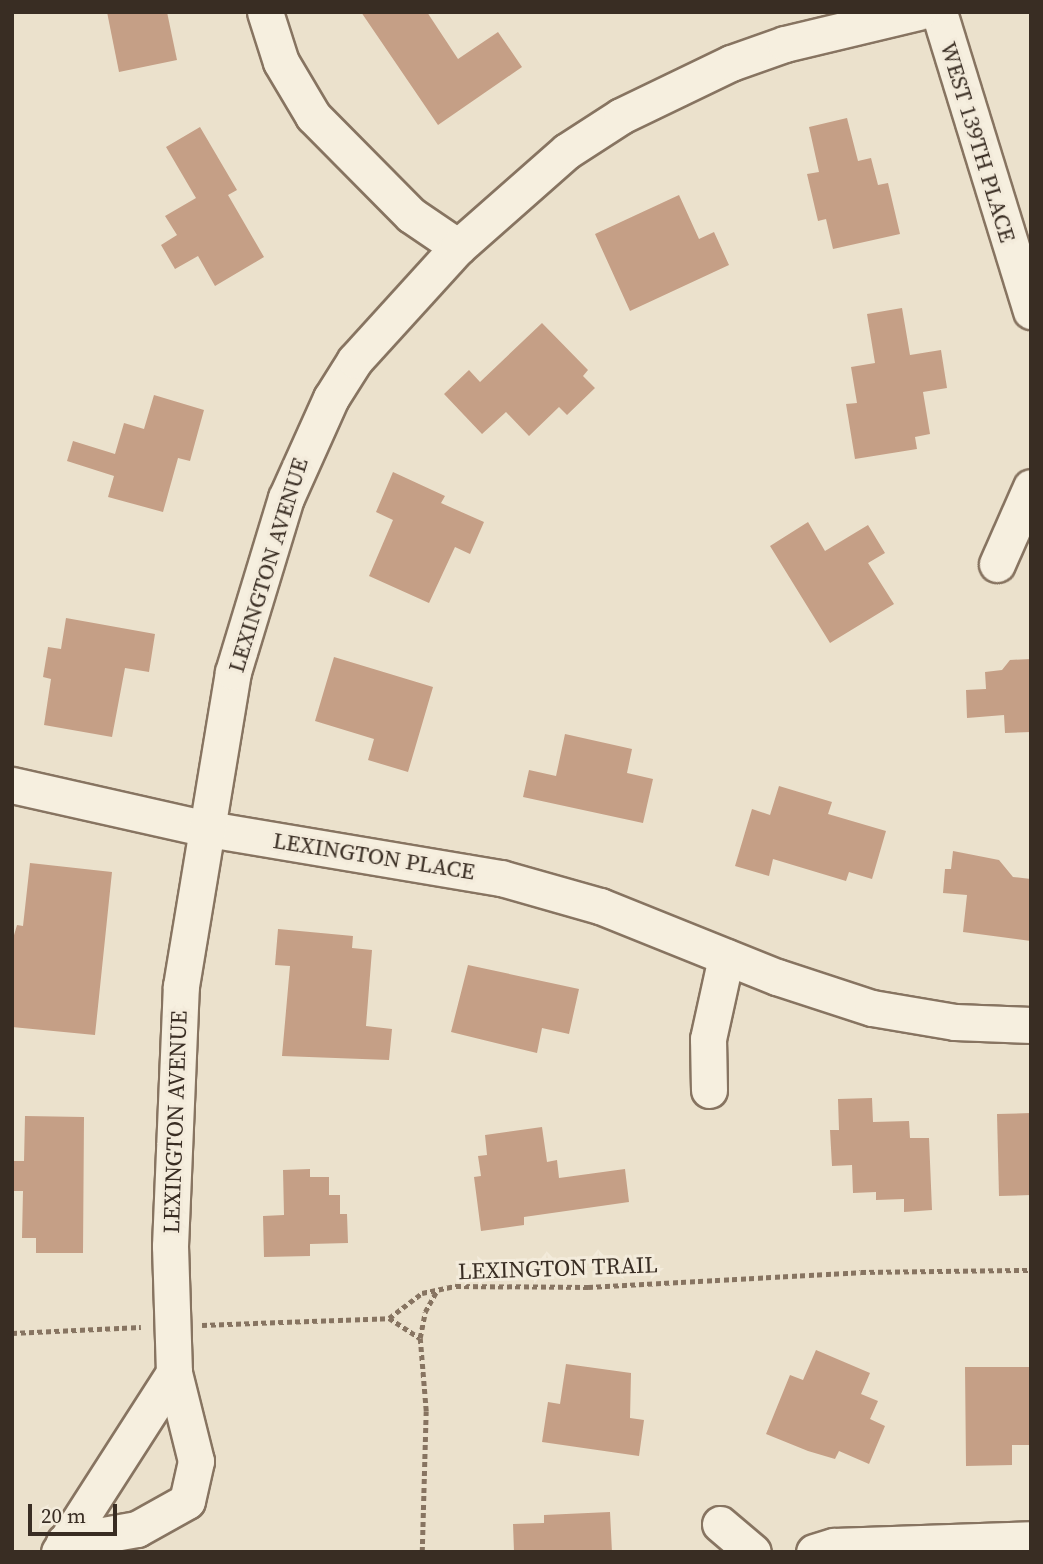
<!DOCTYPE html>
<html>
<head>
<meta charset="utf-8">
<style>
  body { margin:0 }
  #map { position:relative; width:1043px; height:1564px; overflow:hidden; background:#ebe1cc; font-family:"Source Serif 4",serif }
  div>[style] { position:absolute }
  .building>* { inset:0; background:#c59f86 }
  .path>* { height:4.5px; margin-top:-2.25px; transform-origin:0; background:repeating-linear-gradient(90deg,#877461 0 5px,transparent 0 8.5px) }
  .roads { filter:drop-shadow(2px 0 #877461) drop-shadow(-2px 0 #877461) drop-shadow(0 2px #877461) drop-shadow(0 -2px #877461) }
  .minor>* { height:35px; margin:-17.5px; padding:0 17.5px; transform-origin:17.5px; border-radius:17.5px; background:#f6efdf }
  span { translate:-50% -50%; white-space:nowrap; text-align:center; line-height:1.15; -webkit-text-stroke:6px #f3ebdb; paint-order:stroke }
  .street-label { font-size:23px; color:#392d23 }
  .frame { position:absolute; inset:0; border:14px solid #392d23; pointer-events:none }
  .scale { position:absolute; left:28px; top:1504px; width:89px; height:32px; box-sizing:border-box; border:4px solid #392d23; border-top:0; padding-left:9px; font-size:21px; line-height:24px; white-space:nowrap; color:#392d23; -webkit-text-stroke:5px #f3ebdb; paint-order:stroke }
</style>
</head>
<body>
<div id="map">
  <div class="building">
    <i style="clip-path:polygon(107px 12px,167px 12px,177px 60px,119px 72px)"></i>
    <i style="clip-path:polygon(361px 12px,427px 12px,458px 59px,498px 32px,522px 67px,438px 125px)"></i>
    <i style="clip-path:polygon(847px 118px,858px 161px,871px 158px,878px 185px,888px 183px,900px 234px,833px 249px,826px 219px,818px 221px,807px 174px,819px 172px,809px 127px)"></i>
    <i style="clip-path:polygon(200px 127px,237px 190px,228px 195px,264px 257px,215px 286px,198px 256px,175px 269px,161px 245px,177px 235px,165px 216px,196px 198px,166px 147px)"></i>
    <i style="clip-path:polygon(679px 195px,699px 239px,714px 232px,729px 265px,630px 311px,595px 234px)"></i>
    <i style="clip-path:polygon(902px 308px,910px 355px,941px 350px,947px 388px,923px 392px,930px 434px,915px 437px,917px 449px,855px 459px,846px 404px,857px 403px,851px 367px,875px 363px,867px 314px)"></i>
    <i style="clip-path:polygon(542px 323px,588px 370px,583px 376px,595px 388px,567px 415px,559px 407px,529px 436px,506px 412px,482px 434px,444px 394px,469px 370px,480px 382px)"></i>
    <i style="clip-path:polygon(154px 395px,204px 410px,190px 461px,178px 458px,163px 512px,108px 497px,114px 476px,67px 461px,73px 441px,115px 454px,124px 423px,144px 429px)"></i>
    <i style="clip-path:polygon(393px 472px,445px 496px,441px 503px,484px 522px,470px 554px,455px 547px,429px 603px,369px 576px,393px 520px,376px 512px)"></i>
    <i style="clip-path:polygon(808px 522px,825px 551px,868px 525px,885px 553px,868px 563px,894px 604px,830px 643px,770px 546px)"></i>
    <i style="clip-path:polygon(66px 618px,155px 634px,149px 672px,125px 668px,112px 737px,44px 725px,51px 679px,43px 677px,48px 647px,61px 649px)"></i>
    <i style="clip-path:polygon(334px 657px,433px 687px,408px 772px,368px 760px,374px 739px,315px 721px)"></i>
    <i style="clip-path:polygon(1031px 659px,1031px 732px,1005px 733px,1004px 715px,967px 718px,966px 690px,986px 689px,985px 672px,1002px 670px,1010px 660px)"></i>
    <i style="clip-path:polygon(565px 734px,632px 749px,627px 773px,653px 779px,643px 823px,523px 797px,529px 770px,556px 776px)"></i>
    <i style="clip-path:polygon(779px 786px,832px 802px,828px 814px,886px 831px,872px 879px,849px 872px,846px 881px,773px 859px,769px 876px,735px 866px,752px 809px,770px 815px)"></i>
    <i style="clip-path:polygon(953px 851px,999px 860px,1013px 877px,1031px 879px,1031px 941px,963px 932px,967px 895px,943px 893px,945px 869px,951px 869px)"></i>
    <i style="clip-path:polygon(30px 863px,112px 872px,95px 1035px,12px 1027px,12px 942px,17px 925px,23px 926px)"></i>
    <i style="clip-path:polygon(278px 929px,353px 936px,352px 948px,372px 950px,366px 1026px,392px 1029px,389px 1060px,282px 1056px,290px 966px,275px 965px)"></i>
    <i style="clip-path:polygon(468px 965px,579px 989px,569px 1034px,542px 1028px,537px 1053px,451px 1032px)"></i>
    <i style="clip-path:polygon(872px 1098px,873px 1122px,909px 1121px,910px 1138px,929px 1138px,932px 1210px,904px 1212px,904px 1199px,876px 1200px,876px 1192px,853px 1193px,852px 1165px,832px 1166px,830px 1130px,839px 1130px,838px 1099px)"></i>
    <i style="clip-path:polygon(1031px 1113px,1031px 1195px,999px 1196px,997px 1114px)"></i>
    <i style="clip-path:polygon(25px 1116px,84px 1117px,83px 1253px,36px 1253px,36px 1238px,22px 1238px,23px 1191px,12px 1191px,12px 1161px,24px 1161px)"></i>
    <i style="clip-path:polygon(542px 1127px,547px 1162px,557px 1160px,559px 1178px,625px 1169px,629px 1202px,524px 1217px,524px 1225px,481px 1231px,474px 1177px,481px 1176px,478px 1156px,487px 1155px,485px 1135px)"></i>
    <i style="clip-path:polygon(310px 1169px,310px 1177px,329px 1177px,329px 1195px,340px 1195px,340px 1214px,347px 1214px,348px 1243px,310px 1244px,310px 1256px,264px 1257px,263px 1216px,284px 1215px,283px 1170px)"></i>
    <i style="clip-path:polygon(816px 1350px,870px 1373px,861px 1394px,878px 1401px,870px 1419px,885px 1426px,869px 1464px,839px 1451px,835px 1459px,808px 1451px,766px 1434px,790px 1375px,803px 1380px)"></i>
    <i style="clip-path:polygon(566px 1364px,631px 1373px,630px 1418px,644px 1420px,639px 1456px,542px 1442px,548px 1402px,560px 1404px)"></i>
    <i style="clip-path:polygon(965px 1367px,1031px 1367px,1031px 1445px,1012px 1445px,1012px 1465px,966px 1466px)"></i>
    <i style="clip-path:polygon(610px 1512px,612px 1552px,514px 1552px,513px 1524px,544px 1523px,544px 1515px)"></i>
  </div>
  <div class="path">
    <i style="left:389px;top:1318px;width:37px;rotate:33deg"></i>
    <i style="left:202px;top:1325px;width:187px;rotate:-2.1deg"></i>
    <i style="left:389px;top:1318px;width:41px;rotate:-37.1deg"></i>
    <i style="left:422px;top:1293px;width:35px;rotate:-12deg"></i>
    <i style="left:456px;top:1286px;width:132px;rotate:0.4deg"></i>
    <i style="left:588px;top:1287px;width:273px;rotate:-3.1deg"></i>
    <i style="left:861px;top:1272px;width:170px;rotate:-0.7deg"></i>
    <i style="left:12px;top:1333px;width:129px;rotate:-2.7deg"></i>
    <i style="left:422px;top:1552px;width:141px;rotate:-88.4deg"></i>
    <i style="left:426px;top:1411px;width:73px;rotate:-94.7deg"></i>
    <i style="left:420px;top:1338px;width:26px;rotate:-79deg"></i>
    <i style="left:425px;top:1312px;width:23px;rotate:-61deg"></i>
  </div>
  <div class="roads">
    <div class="minor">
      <i style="left:265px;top:12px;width:52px;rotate:72.3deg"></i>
      <i style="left:281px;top:62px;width:63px;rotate:59.3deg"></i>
      <i style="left:313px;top:116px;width:139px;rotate:45.3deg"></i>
      <i style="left:411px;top:215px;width:57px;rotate:34.2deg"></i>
      <i style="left:939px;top:12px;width:313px;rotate:72.9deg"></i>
      <i style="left:997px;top:564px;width:84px;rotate:-66.2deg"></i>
      <i style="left:12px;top:785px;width:201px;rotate:12.7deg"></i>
      <i style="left:208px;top:829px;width:297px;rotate:9.5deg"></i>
      <i style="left:501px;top:878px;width:103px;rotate:15.8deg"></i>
      <i style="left:600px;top:906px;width:191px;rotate:21.9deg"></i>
      <i style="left:777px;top:977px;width:100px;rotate:18.1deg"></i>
      <i style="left:872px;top:1008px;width:84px;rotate:9.6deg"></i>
      <i style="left:955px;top:1022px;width:76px;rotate:2.3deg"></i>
      <i style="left:709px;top:1090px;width:51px;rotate:-91.1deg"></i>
      <i style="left:708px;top:1039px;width:84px;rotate:-77.6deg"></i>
      <i style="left:720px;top:1524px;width:43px;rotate:40.3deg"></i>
      <i style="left:64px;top:1542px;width:74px;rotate:-10.1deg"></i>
      <i style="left:137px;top:1529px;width:57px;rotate:-29.2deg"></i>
      <i style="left:187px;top:1501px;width:41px;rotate:-77.3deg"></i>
      <i style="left:196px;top:1461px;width:91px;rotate:-104deg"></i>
      <i style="left:59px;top:1552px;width:213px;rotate:-57.3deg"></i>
      <i style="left:174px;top:1373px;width:127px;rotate:-91.8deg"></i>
      <i style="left:170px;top:1246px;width:260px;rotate:-87.6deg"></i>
      <i style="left:181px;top:986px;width:318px;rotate:-80.6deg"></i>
      <i style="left:233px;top:672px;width:182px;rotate:-73.1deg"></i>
      <i style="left:286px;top:498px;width:110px;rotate:-65.8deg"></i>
      <i style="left:331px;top:398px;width:45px;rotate:-57.7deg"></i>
      <i style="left:355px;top:360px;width:153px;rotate:-47.7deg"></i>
      <i style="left:458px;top:247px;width:145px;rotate:-41.4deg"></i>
      <i style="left:567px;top:151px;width:64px;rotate:-32.9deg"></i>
      <i style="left:621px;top:116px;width:122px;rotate:-25.7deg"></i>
      <i style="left:731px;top:63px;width:57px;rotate:-19.4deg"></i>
      <i style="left:785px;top:44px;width:137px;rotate:-13.5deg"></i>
      <i style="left:814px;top:1552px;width:21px;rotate:-17deg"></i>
      <i style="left:834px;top:1546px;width:197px;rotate:-2deg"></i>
    </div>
  </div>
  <div class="street-label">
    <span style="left:978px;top:142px;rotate:73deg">WEST 139TH PLACE</span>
    <span style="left:268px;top:565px;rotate:-73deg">LEXINGTON AVENUE</span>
    <span style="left:374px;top:856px;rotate:9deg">LEXINGTON PLACE</span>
    <span style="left:175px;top:1122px;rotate:-88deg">LEXINGTON AVENUE</span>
    <span style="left:558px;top:1268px;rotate:-2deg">LEXINGTON TRAIL</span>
  </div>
  <div class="frame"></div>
  <div class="scale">20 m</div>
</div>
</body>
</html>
